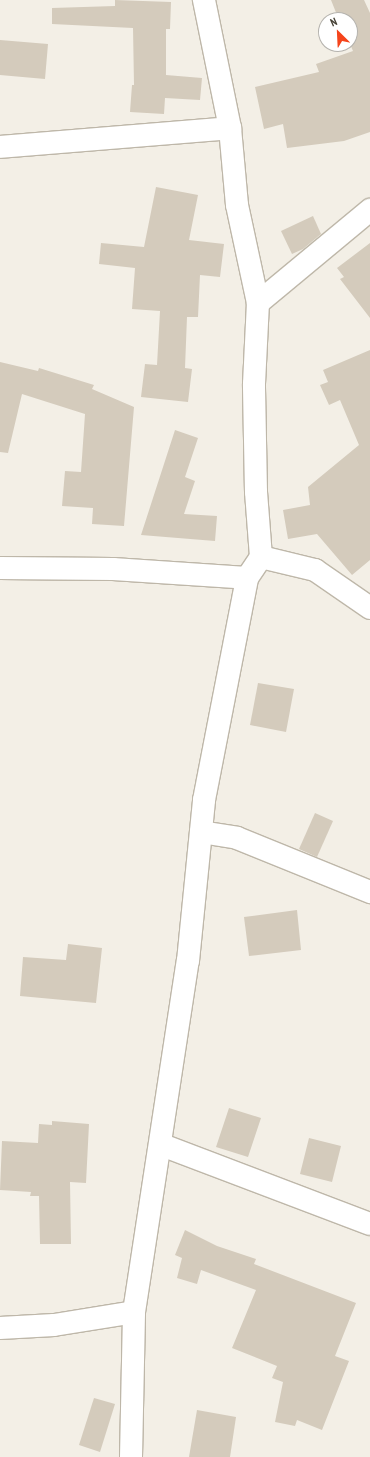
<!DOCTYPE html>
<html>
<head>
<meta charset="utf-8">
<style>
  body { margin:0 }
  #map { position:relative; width:370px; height:1457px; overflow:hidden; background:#f3efe6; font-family:"PT Sans Narrow",sans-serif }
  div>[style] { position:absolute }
  .building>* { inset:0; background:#d4cbbc }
  .roads { filter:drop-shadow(1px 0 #beb7a9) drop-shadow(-1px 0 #beb7a9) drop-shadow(0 1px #beb7a9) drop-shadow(0 -1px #beb7a9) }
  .minor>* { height:22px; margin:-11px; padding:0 11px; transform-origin:11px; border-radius:11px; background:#fff }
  span { translate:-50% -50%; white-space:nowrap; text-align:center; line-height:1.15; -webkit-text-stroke:3.5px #fff; paint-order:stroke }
  .north { position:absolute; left:318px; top:12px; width:40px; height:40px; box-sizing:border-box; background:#fff; border:1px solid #b5b3ae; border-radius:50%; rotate:336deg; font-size:11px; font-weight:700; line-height:16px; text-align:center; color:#454035 }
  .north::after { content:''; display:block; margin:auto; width:14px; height:18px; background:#f5441b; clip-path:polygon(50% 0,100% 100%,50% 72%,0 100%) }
</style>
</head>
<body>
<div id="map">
  <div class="building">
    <i style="clip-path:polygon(115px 0,171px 2px,170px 29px,166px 29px,166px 75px,202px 78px,200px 100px,165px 98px,164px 114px,130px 112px,132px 85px,134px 85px,133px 28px,52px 24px,52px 8px,115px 6px)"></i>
    <i style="clip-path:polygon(331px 0,364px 0,370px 13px,370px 132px,344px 141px,287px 148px,283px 124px,264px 129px,255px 87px,319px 72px,316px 64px,353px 51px,350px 44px,350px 20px,339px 20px)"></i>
    <i style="clip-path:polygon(0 40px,48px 44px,45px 79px,0 75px)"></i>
    <i style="clip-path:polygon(156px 187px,198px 195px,189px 240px,224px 244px,220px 277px,200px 275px,198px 317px,187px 317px,185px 368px,192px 369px,188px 402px,141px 397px,145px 364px,157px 365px,160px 311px,132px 309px,135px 268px,99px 264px,101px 243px,144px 247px)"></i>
    <i style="clip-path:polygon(313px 216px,321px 234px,303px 249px,292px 254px,281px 231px)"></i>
    <i style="clip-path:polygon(370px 243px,370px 318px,340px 279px,344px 277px,337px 268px)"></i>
    <i style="clip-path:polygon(370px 350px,370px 560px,352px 575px,317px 534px,288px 539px,283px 510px,310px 505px,308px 487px,359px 445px,340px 400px,329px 405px,320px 385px,328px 382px,323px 370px)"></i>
    <i style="clip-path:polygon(0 362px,38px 371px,39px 368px,94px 385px,92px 389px,134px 407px,124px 526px,92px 524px,93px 508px,62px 506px,65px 471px,81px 472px,85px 414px,22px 394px,8px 453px,0 452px)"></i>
    <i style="clip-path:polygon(175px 430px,198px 438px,185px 477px,195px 481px,184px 514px,217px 516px,215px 541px,141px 535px)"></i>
    <i style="clip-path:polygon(258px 683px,294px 689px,286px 732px,250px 725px)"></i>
    <i style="clip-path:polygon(315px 813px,333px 821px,317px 857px,299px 849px)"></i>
    <i style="clip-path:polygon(297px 910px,301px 950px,249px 956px,244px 917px)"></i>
    <i style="clip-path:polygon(68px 944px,102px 948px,96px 1003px,20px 996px,23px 957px,66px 960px)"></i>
    <i style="clip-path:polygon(229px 1108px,261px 1118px,248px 1157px,216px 1147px)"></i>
    <i style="clip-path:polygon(52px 1121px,89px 1124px,86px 1183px,70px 1182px,71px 1244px,40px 1244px,39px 1196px,30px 1196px,31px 1192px,0 1190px,2px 1141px,38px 1143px,39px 1124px,52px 1125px)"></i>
    <i style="clip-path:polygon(309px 1138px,341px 1146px,332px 1182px,300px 1174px)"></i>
    <i style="clip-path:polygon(185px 1230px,217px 1246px,256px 1259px,254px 1264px,356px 1303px,335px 1356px,349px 1361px,322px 1430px,297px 1420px,295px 1426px,275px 1422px,283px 1382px,272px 1378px,277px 1366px,232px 1348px,256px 1290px,201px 1270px,197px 1284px,177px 1278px,182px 1258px,175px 1255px)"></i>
    <i style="clip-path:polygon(94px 1398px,115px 1404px,100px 1452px,79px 1445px)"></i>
    <i style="clip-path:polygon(197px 1410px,236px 1417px,230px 1457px,189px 1457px)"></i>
  </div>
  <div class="roads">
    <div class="minor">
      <i style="left:0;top:147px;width:231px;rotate:-4.7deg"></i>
      <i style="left:258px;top:303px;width:146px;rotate:-39.7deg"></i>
      <i style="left:261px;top:557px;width:56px;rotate:13.5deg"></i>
      <i style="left:315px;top:570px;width:67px;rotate:34.6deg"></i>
      <i style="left:0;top:568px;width:113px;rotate:0.5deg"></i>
      <i style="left:113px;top:569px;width:134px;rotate:3.8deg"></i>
      <i style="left:201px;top:832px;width:36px;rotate:9deg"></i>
      <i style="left:237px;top:838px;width:144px;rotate:22.1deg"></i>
      <i style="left:162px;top:1145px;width:222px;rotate:20.8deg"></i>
      <i style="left:0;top:1328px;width:54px;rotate:-3.2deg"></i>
      <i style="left:54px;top:1325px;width:81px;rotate:-9.2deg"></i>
      <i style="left:131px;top:1457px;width:145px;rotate:-88.8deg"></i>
      <i style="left:134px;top:1312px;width:355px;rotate:-81.3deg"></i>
      <i style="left:188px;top:961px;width:162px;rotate:-84.3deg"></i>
      <i style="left:204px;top:800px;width:226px;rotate:-79deg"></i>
      <i style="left:247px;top:578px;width:25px;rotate:-56deg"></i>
      <i style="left:261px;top:557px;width:65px;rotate:-94.4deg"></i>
      <i style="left:256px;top:492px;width:108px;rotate:-91.1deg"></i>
      <i style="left:254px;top:384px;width:81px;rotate:-87.2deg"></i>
      <i style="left:258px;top:303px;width:100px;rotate:-102.1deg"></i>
      <i style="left:237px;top:205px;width:77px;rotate:-95.2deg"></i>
      <i style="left:230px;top:128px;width:131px;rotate:-101.5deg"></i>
    </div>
  </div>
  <div class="north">N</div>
</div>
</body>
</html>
